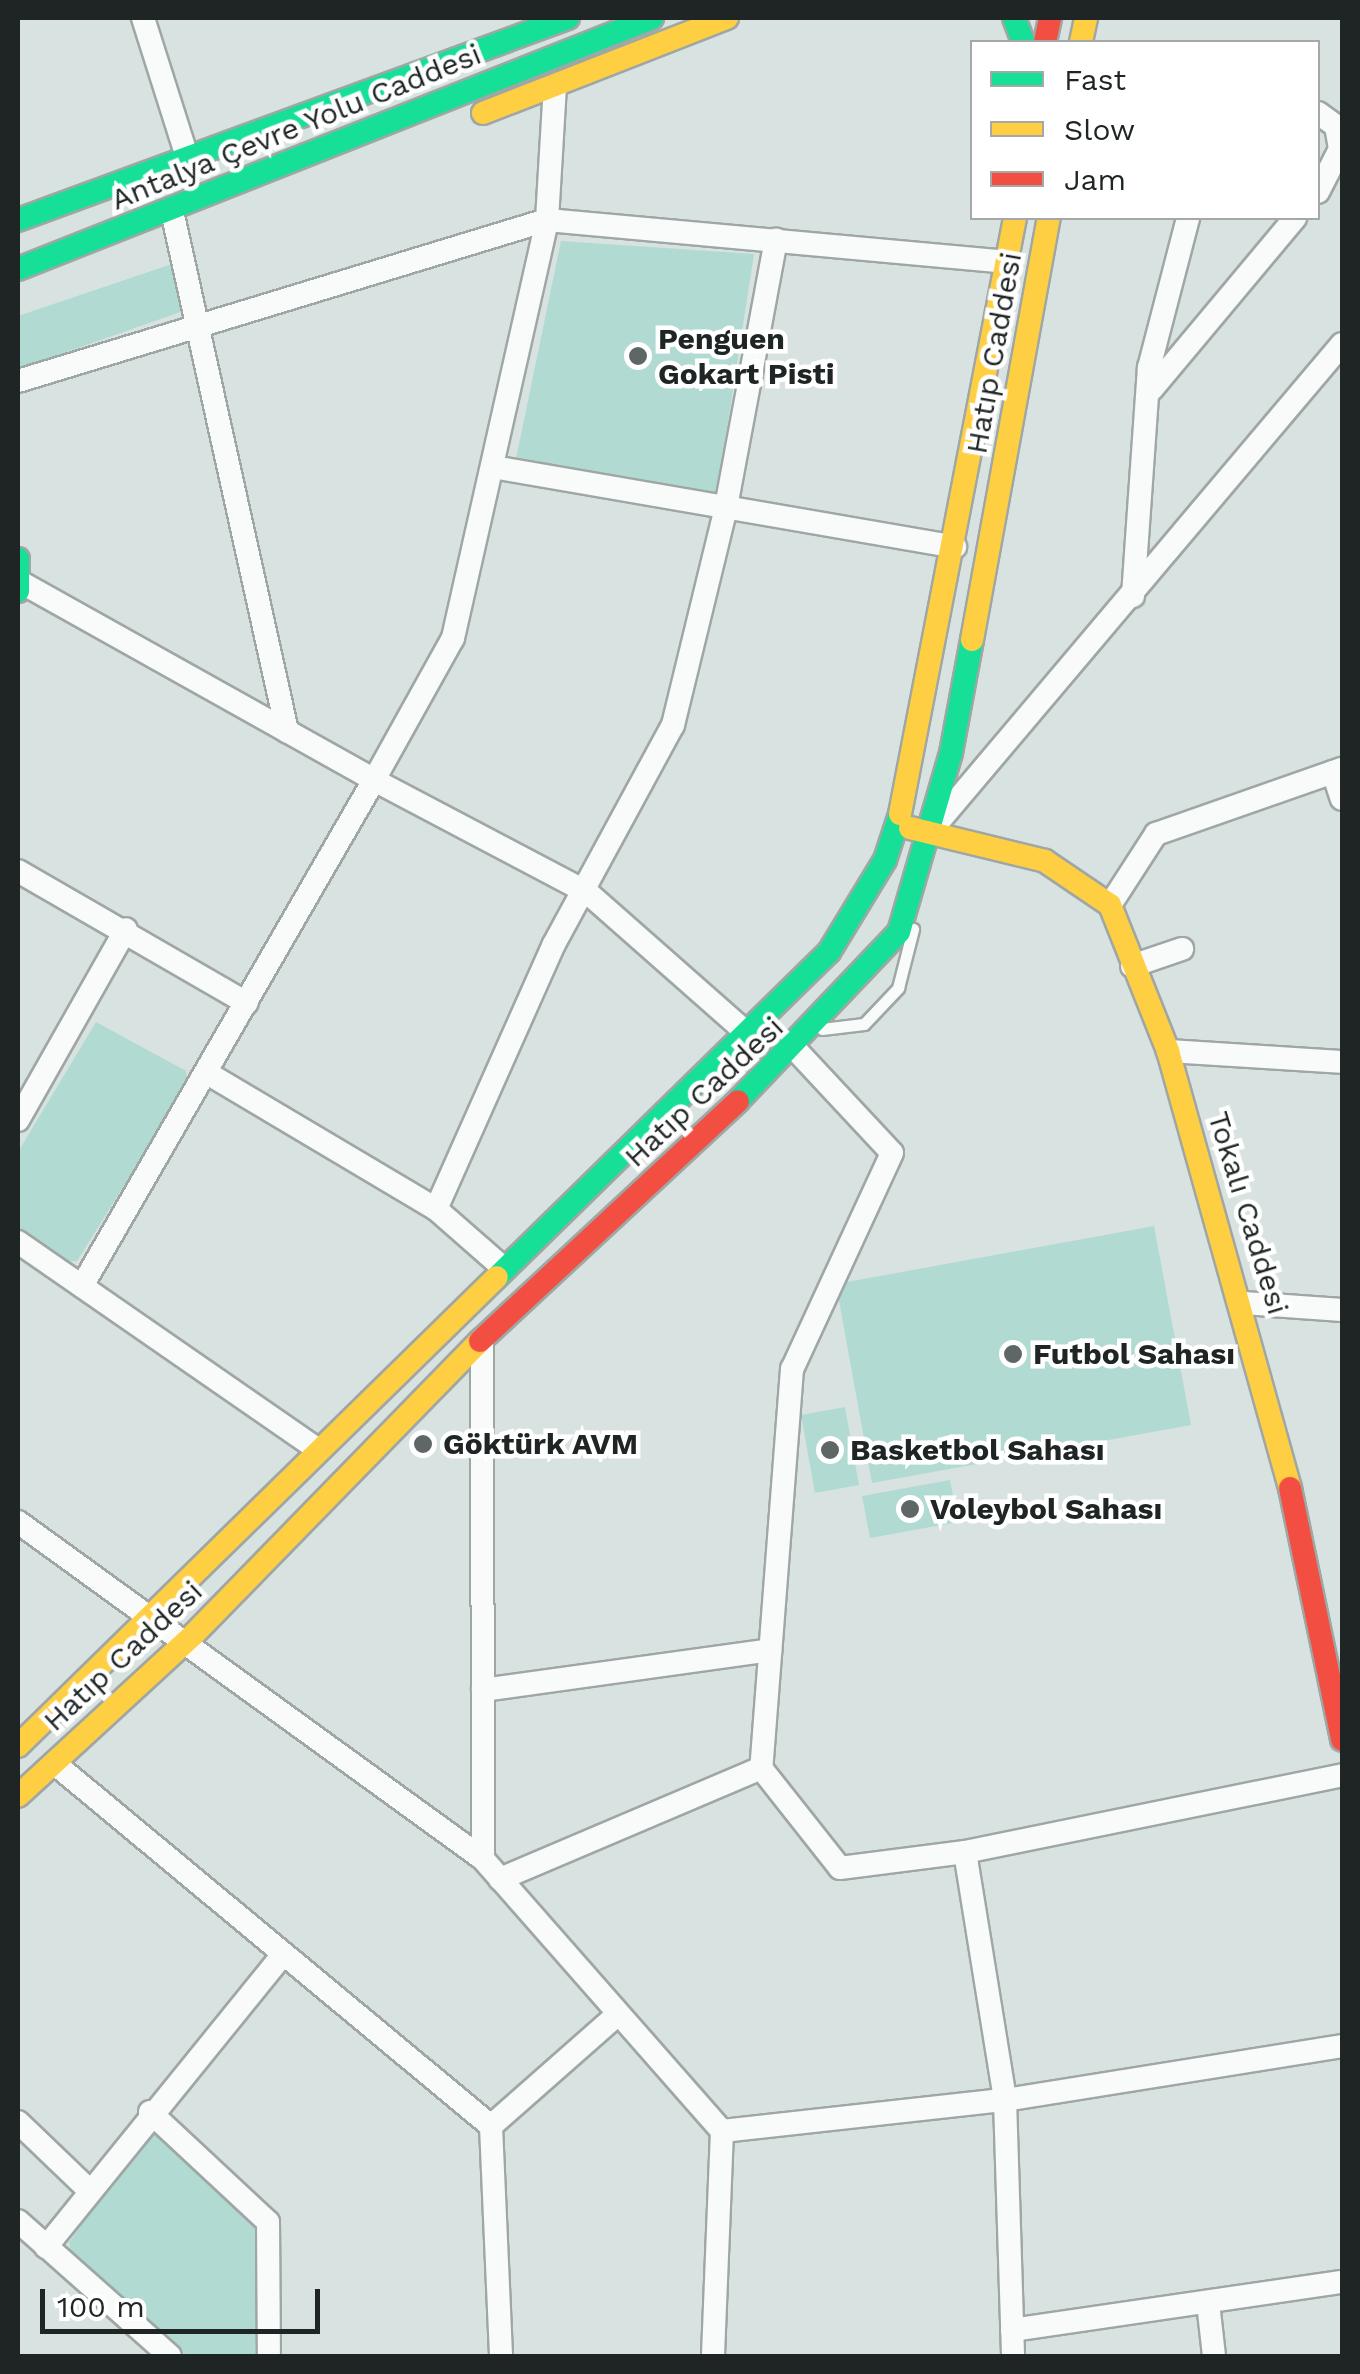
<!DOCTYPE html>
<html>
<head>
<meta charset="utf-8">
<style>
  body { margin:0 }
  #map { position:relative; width:1360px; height:2374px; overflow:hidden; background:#d8e2e0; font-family:"Work Sans",sans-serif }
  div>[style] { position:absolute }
  .green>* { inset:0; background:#b1dad3 }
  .roads { filter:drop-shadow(2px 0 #9fa7a5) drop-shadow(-2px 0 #9fa7a5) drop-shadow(0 2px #9fa7a5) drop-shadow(0 -2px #9fa7a5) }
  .lane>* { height:11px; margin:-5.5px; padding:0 5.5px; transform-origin:5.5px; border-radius:5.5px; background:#f9fbfa }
  .street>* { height:22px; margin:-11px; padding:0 11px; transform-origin:11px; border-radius:11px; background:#f9fbfa }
  .fast>* { height:22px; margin:-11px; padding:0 11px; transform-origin:11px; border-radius:11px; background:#16e098 }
  .slow>* { height:22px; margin:-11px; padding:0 11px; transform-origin:11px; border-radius:11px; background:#ffcf43 }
  .jam>* { height:22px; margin:-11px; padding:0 11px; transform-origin:11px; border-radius:11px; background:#f24e42 }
  .dots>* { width:28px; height:28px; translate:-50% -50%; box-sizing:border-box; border:5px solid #fff; border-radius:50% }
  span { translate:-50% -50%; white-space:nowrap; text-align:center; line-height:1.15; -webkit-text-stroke:9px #fff; paint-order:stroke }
  .street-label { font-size:30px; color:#1e2524 }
  .poi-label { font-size:30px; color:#1e2524; font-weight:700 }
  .left { translate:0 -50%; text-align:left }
  .frame { position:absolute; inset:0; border:20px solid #1e2524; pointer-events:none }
  .legend { position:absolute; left:970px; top:40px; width:350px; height:180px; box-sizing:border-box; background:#fff; border:2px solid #a5a8a7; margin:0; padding:12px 18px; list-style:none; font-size:30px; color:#1e2524 }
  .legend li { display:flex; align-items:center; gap:20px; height:50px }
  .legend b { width:50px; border:2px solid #a5a8a7 }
  .scale { position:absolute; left:40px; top:2289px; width:280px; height:45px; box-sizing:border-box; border:5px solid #1e2524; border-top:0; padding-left:12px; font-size:30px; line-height:35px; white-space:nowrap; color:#1e2524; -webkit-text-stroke:8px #fff; paint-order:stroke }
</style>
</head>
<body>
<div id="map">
  <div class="green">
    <i style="clip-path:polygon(561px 241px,754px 254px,717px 493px,516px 459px)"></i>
    <i style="clip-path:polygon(178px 262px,189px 309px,18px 369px,18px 316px)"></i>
    <i style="clip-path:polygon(96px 1022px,186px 1071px,188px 1083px,77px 1261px,60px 1262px,18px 1231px,18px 1152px)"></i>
    <i style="clip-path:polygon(1154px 1226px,1191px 1425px,872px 1483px,836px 1284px)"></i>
    <i style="clip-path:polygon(845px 1407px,859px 1485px,815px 1493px,801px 1415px)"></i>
    <i style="clip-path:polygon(950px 1480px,958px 1522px,870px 1538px,862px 1496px)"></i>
    <i style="clip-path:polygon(150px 2133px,165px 2133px,256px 2225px,256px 2356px,187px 2356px,71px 2254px,69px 2242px)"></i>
  </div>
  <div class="roads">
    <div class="lane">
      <i style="left:822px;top:1029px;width:42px;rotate:-6.8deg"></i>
      <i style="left:864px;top:1024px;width:50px;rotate:-46.6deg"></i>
      <i style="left:898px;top:988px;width:61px;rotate:-75.7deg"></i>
    </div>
    <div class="street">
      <i style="left:143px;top:18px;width:146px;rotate:72.4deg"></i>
      <i style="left:1318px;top:113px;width:22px;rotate:36deg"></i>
      <i style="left:1336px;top:126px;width:23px;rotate:80deg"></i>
      <i style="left:1340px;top:149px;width:48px;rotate:117.1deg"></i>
      <i style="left:172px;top:211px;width:533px;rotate:77.53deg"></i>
      <i style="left:18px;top:381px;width:553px;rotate:-16.93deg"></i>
      <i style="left:547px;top:220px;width:463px;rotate:5.2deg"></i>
      <i style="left:1152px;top:389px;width:223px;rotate:-50.1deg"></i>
      <i style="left:493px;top:467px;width:469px;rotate:9.8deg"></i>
      <i style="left:22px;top:583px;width:403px;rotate:29.2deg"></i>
      <i style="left:374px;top:780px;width:162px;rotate:-60.9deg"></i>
      <i style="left:453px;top:638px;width:428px;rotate:-77.3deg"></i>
      <i style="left:547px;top:220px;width:134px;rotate:-86.6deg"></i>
      <i style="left:1133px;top:596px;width:229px;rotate:-86deg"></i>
      <i style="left:1149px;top:368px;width:155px;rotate:-75.4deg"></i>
      <i style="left:1333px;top:772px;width:28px;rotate:72deg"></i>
      <i style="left:935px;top:826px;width:631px;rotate:-49.82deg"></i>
      <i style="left:18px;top:871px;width:264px;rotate:30deg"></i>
      <i style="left:1110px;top:905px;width:85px;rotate:-57.1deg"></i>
      <i style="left:1156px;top:834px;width:197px;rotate:-19.3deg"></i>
      <i style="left:1132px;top:966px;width:53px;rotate:-18.8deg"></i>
      <i style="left:795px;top:1049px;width:142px;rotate:47deg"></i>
      <i style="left:892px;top:1153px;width:238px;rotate:114.8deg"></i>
      <i style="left:792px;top:1369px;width:400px;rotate:94.4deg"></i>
      <i style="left:761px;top:1768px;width:127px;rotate:51.7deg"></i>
      <i style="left:840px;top:1868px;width:126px;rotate:-7.3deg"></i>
      <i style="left:965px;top:1852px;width:385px;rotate:-11.5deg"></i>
      <i style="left:1168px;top:1051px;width:174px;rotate:3.6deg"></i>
      <i style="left:207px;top:1073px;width:266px;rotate:30.7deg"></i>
      <i style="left:436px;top:1209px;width:86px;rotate:41.2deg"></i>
      <i style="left:18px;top:1120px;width:219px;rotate:-60.5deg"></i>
      <i style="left:436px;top:1209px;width:290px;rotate:-66deg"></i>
      <i style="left:554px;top:944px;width:249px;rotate:-61.5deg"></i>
      <i style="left:673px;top:725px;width:224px;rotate:-76.3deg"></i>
      <i style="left:726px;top:507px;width:272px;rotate:-79.4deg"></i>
      <i style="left:18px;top:1242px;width:365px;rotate:34.7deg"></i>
      <i style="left:82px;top:1286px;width:584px;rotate:-60.01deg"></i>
      <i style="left:374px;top:780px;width:242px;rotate:27.8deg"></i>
      <i style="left:588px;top:893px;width:212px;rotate:41.4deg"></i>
      <i style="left:1244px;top:1303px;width:98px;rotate:4.1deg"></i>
      <i style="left:482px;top:1339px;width:520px;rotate:89.89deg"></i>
      <i style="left:18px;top:1522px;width:574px;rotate:35.93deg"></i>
      <i style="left:483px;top:1859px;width:362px;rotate:48.7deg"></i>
      <i style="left:722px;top:2131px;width:225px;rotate:92.3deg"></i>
      <i style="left:483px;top:1690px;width:290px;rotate:-7.9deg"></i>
      <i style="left:54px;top:1763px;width:568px;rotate:39.72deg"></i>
      <i style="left:491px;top:2126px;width:230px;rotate:87.5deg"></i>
      <i style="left:965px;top:1852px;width:251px;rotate:80.8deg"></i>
      <i style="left:1005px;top:2100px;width:256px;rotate:88.2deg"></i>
      <i style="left:500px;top:1879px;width:284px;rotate:-23deg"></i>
      <i style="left:150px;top:2112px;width:161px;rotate:43deg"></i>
      <i style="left:268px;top:2222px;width:134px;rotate:89.6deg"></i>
      <i style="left:18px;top:2122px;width:100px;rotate:43.8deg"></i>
      <i style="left:491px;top:2126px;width:169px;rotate:-41.4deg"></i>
      <i style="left:722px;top:2131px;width:285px;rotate:-6.3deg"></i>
      <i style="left:1005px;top:2100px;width:341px;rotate:-9.1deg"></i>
      <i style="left:18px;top:2221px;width:203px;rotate:41.6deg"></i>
      <i style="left:46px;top:2247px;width:373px;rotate:-51deg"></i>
      <i style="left:1208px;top:2303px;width:53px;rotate:83.5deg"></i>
      <i style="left:1012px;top:2330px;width:333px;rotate:-8.3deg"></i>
    </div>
    <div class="fast">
      <i style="left:1014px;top:18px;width:26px;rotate:69deg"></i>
      <i style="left:18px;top:220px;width:586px;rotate:-20.17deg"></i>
      <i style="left:18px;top:269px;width:682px;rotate:-21.6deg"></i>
      <i style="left:18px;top:559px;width:32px;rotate:90deg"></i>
      <i style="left:738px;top:1101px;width:233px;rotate:-46.4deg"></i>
      <i style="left:899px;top:932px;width:186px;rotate:-73.8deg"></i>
      <i style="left:951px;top:753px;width:115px;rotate:-79.5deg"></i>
      <i style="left:497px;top:1277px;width:465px;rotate:-44.4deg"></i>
      <i style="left:829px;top:952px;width:108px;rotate:-58.7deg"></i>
      <i style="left:885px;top:860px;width:48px;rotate:-71.9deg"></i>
    </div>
    <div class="slow">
      <i style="left:1081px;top:42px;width:25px;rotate:-78deg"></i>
      <i style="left:483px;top:113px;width:262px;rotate:-21.3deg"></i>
      <i style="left:972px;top:640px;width:429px;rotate:-79.7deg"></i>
      <i style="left:900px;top:814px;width:607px;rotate:-79.08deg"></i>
      <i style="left:910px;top:828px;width:139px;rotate:13.7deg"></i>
      <i style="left:1045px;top:861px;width:78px;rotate:34.1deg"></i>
      <i style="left:1110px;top:905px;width:157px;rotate:68.3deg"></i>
      <i style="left:1168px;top:1051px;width:454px;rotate:74.4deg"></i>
      <i style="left:18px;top:1746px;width:670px;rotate:-44.4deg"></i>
      <i style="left:18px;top:1796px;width:239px;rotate:-42.6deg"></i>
      <i style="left:194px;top:1634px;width:409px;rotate:-45.7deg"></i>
    </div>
    <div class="jam">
      <i style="left:1045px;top:42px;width:25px;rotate:-78deg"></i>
      <i style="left:480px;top:1341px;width:352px;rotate:-42.9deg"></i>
      <i style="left:1290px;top:1488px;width:257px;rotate:78.3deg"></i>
    </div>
  </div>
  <div class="dots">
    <i style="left:638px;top:356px;background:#5f6766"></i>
    <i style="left:1013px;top:1354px;background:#5f6766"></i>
    <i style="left:423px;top:1444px;background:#5f6766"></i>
    <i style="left:830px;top:1450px;background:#5f6766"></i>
    <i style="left:910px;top:1509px;background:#5f6766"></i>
  </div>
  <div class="street-label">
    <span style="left:296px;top:127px;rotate:-22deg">Antalya Çevre Yolu Caddesi</span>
    <span style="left:994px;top:353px;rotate:-80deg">Hatıp Caddesi</span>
    <span style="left:704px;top:1092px;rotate:-43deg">Hatıp Caddesi</span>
    <span style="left:1248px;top:1213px;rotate:73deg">Tokalı Caddesi</span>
    <span style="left:123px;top:1656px;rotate:-43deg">Hatıp Caddesi</span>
  </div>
  <div class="poi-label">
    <span class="left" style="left:658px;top:356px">Penguen<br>Gokart Pisti</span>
    <span class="left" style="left:1033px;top:1354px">Futbol Sahası</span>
    <span class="left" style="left:443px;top:1444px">Göktürk AVM</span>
    <span class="left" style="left:850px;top:1450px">Basketbol Sahası</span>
    <span class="left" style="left:930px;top:1509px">Voleybol Sahası</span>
  </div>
  <div class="frame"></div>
  <ul class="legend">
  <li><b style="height:12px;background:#16e098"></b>Fast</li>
  <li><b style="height:12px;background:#ffcf43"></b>Slow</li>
  <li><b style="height:12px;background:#f24e42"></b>Jam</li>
  </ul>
  <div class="scale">100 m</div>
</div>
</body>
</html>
